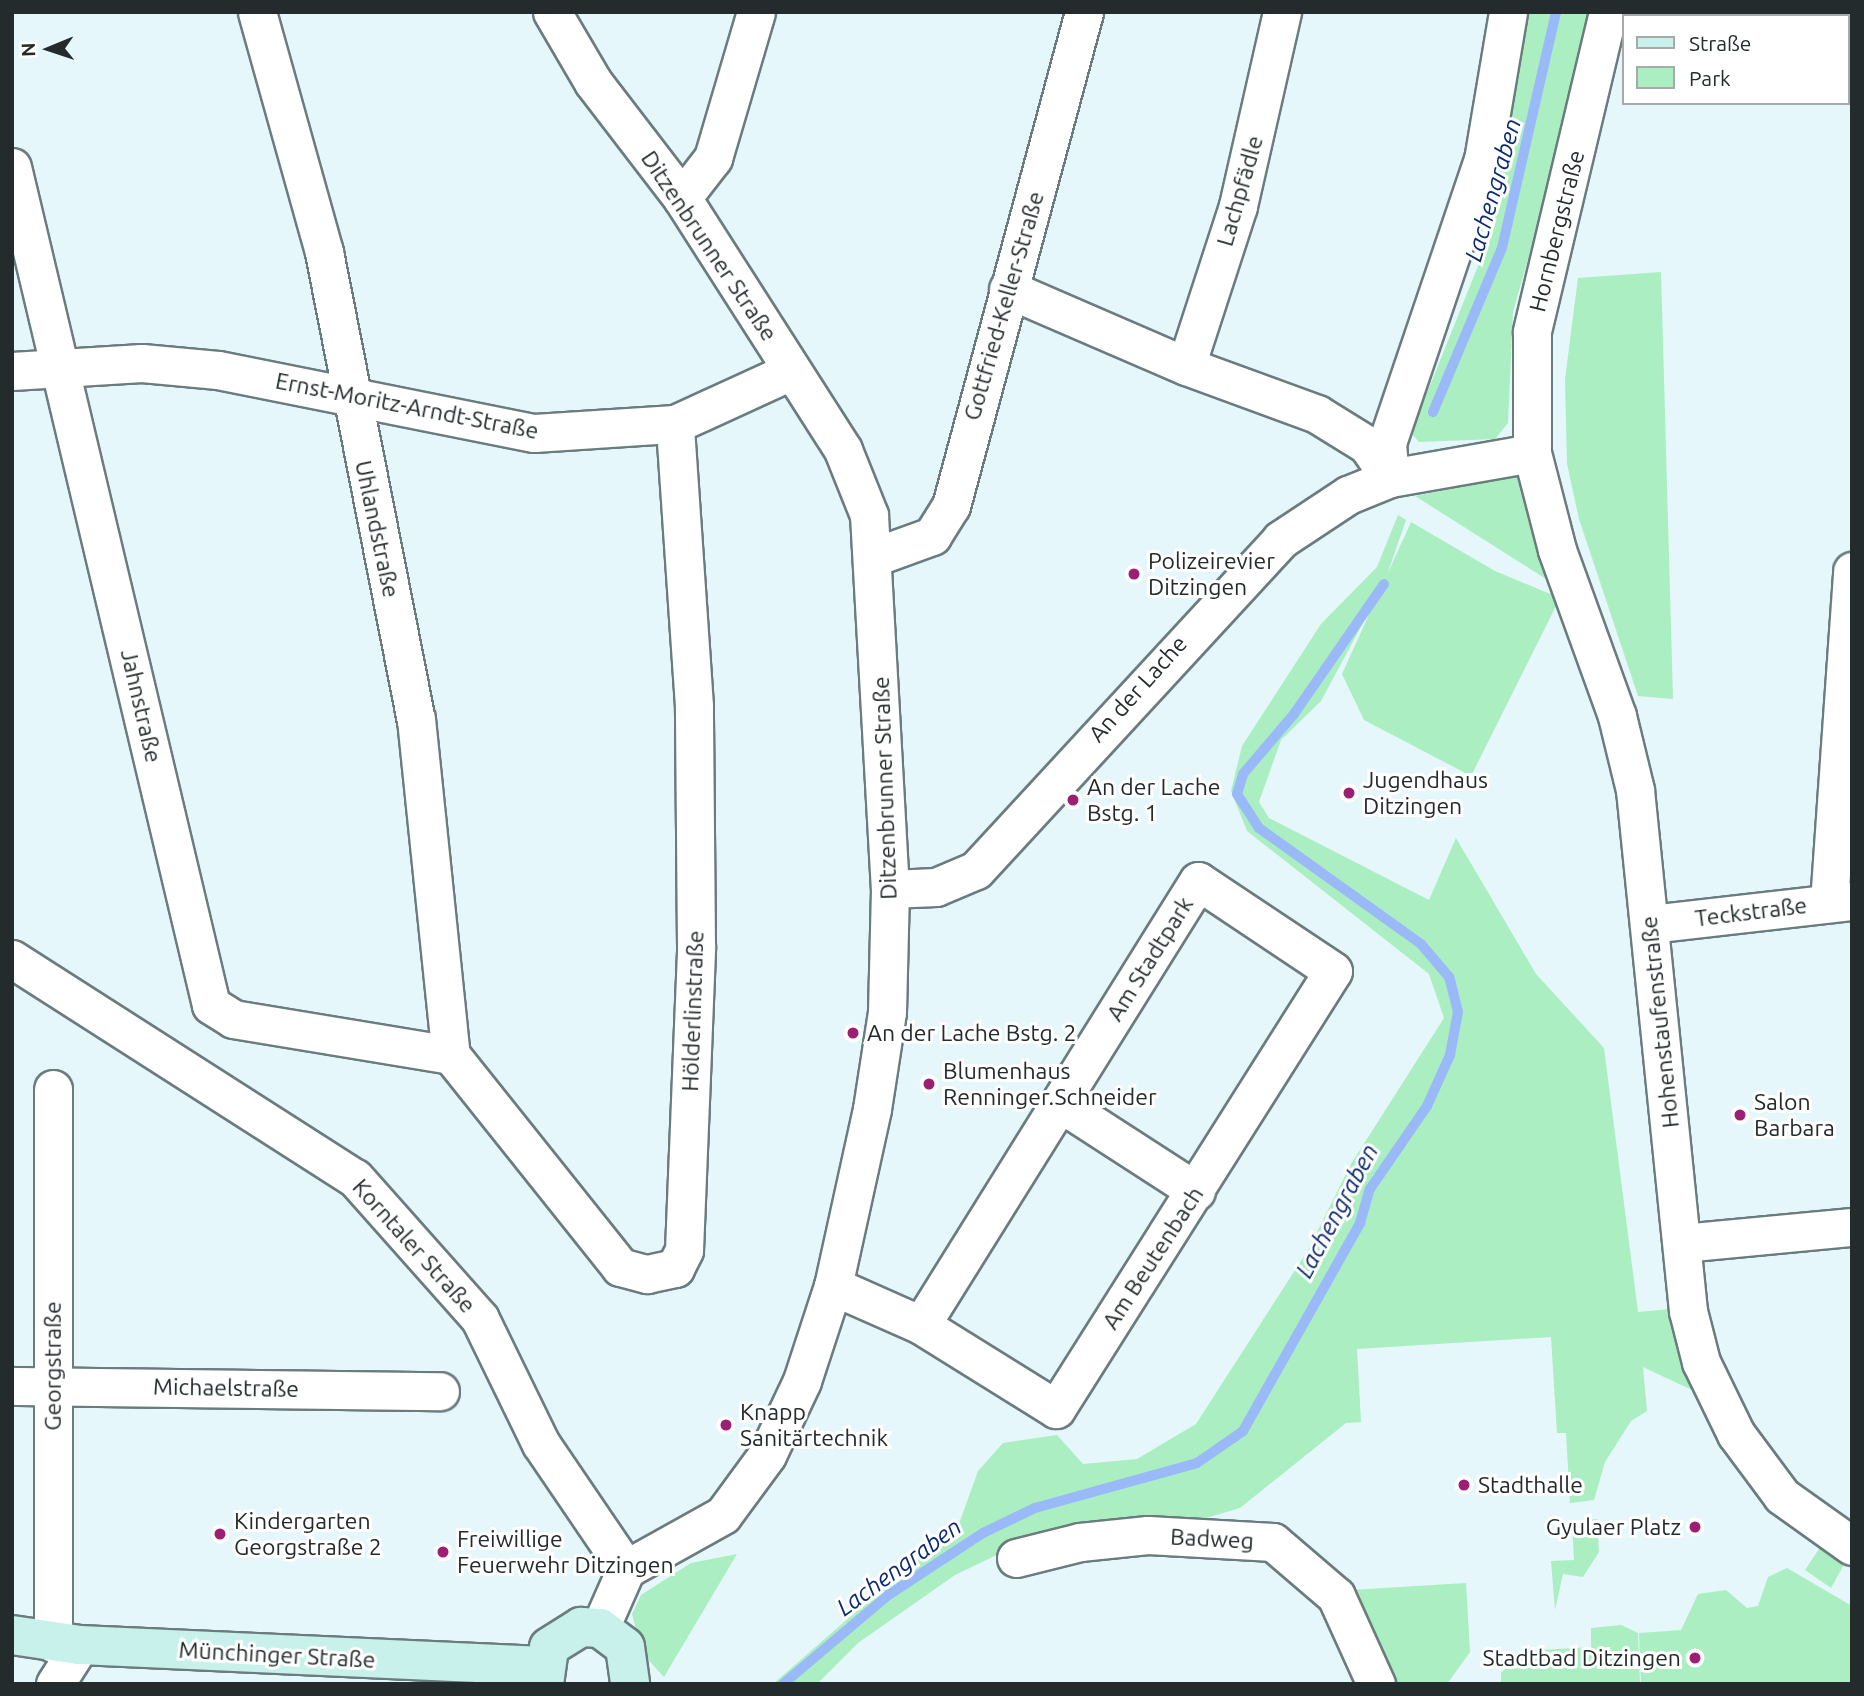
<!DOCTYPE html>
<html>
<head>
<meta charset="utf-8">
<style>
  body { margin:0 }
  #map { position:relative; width:1864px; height:1696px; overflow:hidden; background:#e5f7fb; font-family:Ubuntu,sans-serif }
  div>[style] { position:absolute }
  .green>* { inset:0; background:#aaeec1 }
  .stream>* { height:10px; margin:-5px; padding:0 5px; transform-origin:5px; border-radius:5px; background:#9ab9f8 }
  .roads { filter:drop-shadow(2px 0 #6b7c7f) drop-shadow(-2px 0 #6b7c7f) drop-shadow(0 2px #6b7c7f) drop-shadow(0 -2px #6b7c7f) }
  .street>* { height:37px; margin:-18.5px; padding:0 18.5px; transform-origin:18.5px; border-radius:18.5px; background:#fff }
  .secondary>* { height:38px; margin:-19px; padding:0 19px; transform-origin:19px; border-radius:19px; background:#c8f1eb }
  .dots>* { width:19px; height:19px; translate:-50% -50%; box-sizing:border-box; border:4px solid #fff; border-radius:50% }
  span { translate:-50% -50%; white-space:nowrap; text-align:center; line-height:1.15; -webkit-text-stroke:6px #fff; paint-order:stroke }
  .street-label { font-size:23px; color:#242b2c }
  .poi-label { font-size:23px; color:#242b2c }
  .left { translate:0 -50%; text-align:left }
  .right { translate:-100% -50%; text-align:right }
  .water-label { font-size:24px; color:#0d2a71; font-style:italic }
  .frame { position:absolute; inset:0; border:14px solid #242b2c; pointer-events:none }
  .legend { position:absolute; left:1622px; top:14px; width:228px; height:91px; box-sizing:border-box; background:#fff; border:2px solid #a7aaab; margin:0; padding:9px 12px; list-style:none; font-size:21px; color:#242b2c }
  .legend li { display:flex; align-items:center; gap:14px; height:35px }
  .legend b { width:35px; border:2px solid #a7aaab }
  .north { position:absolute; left:14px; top:14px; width:70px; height:70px; -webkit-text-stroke:5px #fff; paint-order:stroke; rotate:268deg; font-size:19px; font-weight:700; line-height:28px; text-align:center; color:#242b2c }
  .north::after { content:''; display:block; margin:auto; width:24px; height:32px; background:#242b2c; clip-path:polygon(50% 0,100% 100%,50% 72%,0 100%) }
</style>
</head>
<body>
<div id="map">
  <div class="green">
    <i style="clip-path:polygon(1523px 12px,1598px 12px,1513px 312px,1508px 423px,1495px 439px,1419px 442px,1411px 433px,1480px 261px,1516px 90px)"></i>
    <i style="clip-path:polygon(1661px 272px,1673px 699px,1638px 696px,1579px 519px,1567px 464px,1565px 379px,1578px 278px)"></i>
    <i style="clip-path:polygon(1517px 476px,1554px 584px,1415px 496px)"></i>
    <i style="clip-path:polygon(1398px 515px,1406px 520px,1384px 584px,1321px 701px,1281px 740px,1259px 802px,1269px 818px,1429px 900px,1456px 838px,1536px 974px,1604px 1048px,1638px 1312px,1670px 1309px,1701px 1362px,1692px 1390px,1643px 1367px,1647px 1411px,1631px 1421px,1605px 1462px,1594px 1500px,1570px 1503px,1566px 1433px,1557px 1433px,1551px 1337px,1357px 1349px,1361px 1422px,1346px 1423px,1240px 1508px,1148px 1535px,1028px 1540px,955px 1575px,858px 1643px,817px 1684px,773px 1684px,960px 1521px,978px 1471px,1003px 1443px,1057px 1435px,1083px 1464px,1137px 1459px,1196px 1424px,1308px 1250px,1351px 1164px,1444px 1018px,1429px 974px,1247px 831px,1231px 791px,1242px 746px,1321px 624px,1377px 567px)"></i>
    <i style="clip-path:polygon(1411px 522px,1495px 571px,1560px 598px,1471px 776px,1364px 720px,1342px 674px)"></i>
    <i style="clip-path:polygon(1597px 1519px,1599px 1552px,1583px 1577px,1563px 1574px,1555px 1610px,1551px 1561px,1574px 1560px,1572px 1522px)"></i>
    <i style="clip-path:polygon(1821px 1546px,1847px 1559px,1831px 1588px,1805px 1570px)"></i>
    <i style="clip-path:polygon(737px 1554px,664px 1677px,642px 1653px,632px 1614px,641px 1595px,691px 1563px)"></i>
    <i style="clip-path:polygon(1787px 1568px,1852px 1606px,1852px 1684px,1641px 1684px,1639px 1633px,1681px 1630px,1698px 1594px,1726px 1590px,1747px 1608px,1758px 1606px,1768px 1577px)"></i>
    <i style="clip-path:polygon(1466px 1583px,1470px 1652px,1447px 1684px,1376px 1684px,1351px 1590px)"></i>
    <i style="clip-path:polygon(1621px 1625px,1638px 1633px,1640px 1684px,1501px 1684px,1501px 1673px,1522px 1651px,1591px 1647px,1591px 1628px)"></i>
  </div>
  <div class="stream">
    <i style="left:1433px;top:412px;width:178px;rotate:-67.2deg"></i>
    <i style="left:1502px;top:248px;width:242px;rotate:-77.1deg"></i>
    <i style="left:783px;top:1684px;width:136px;rotate:-40.2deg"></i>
    <i style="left:887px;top:1596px;width:115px;rotate:-33.3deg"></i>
    <i style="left:983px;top:1533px;width:58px;rotate:-25.7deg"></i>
    <i style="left:1035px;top:1508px;width:168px;rotate:-15.5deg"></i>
    <i style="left:1197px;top:1463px;width:56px;rotate:-34.8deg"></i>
    <i style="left:1243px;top:1431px;width:239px;rotate:-60.6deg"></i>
    <i style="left:1360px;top:1223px;width:35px;rotate:-74deg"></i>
    <i style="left:1370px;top:1189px;width:101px;rotate:-55.5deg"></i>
    <i style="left:1427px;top:1106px;width:56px;rotate:-65.7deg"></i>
    <i style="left:1450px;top:1055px;width:44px;rotate:-79.5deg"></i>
    <i style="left:1458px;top:1012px;width:36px;rotate:-104deg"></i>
    <i style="left:1449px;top:977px;width:43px;rotate:-130.3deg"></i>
    <i style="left:1421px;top:944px;width:199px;rotate:-144.4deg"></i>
    <i style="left:1259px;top:828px;width:40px;rotate:-122.9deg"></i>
    <i style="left:1237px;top:794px;width:21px;rotate:-73deg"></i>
    <i style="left:1243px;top:774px;width:79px;rotate:-49.6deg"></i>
    <i style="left:1294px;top:714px;width:158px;rotate:-55.3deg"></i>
  </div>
  <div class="roads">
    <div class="street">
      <i style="left:257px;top:12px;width:249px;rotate:74.4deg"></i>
      <i style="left:324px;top:252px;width:476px;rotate:78.9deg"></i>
      <i style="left:416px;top:719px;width:338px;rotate:84.1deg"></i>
      <i style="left:552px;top:12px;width:81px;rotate:59.6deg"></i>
      <i style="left:593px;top:82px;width:146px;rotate:52.5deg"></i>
      <i style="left:682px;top:198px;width:299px;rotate:57.4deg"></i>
      <i style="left:843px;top:450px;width:70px;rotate:68.2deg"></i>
      <i style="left:869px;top:515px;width:375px;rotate:86.8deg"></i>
      <i style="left:890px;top:889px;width:123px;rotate:91.4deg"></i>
      <i style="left:887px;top:1012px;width:98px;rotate:98.8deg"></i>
      <i style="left:872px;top:1109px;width:181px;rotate:102.4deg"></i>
      <i style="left:833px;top:1286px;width:100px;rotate:108.1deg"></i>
      <i style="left:802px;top:1381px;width:82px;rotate:115.3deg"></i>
      <i style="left:767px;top:1455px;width:74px;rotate:126.3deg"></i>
      <i style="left:723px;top:1515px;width:111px;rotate:150.9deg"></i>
      <i style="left:626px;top:1569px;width:64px;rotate:113.8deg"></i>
      <i style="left:1282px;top:12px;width:199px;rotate:102.8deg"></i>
      <i style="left:1238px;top:206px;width:168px;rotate:108deg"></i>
      <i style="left:1186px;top:366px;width:140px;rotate:20.1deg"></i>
      <i style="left:1317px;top:414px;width:59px;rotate:31.8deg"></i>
      <i style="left:1367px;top:445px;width:40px;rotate:55.1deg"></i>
      <i style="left:1608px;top:12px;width:329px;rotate:103.4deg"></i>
      <i style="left:1532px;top:332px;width:121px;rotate:90deg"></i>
      <i style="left:1532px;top:453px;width:100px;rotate:75.5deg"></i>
      <i style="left:1557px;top:550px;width:177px;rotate:70.1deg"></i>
      <i style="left:1617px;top:716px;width:76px;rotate:76.3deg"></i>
      <i style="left:1635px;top:790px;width:524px;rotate:84.19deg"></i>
      <i style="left:1688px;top:1311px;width:53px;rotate:75.7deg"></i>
      <i style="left:1701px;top:1362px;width:80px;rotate:64.1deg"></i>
      <i style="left:1736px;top:1434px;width:77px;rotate:53.4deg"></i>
      <i style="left:1782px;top:1496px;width:86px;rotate:35.5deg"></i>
      <i style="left:12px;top:167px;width:861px;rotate:76.64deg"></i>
      <i style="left:211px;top:1005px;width:26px;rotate:32deg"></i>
      <i style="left:233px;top:1019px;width:221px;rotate:9.4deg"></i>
      <i style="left:682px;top:198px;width:51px;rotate:-52.2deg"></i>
      <i style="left:713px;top:158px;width:152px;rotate:-73.6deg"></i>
      <i style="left:1008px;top:289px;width:194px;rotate:23.4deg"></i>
      <i style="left:12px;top:371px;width:130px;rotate:-3.5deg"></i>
      <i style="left:142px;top:363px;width:76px;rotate:5.3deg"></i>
      <i style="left:218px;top:370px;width:322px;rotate:11.3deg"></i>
      <i style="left:534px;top:433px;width:141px;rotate:-3.7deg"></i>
      <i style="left:675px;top:424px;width:128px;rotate:-24.6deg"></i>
      <i style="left:1390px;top:478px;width:35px;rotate:-95deg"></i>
      <i style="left:1387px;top:443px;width:299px;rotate:-71.3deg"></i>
      <i style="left:1483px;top:160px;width:150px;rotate:-80.4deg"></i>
      <i style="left:874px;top:557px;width:62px;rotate:-19.9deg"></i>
      <i style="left:932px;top:536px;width:36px;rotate:-58deg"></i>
      <i style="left:951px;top:506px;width:512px;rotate:-74.93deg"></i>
      <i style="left:890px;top:889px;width:46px;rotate:-2.5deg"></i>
      <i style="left:936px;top:887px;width:43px;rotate:-23deg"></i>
      <i style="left:976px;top:870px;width:449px;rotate:-47.3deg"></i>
      <i style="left:1280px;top:540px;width:82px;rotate:-33.5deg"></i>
      <i style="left:1348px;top:495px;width:45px;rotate:-22deg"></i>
      <i style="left:1390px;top:478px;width:144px;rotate:-10deg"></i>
      <i style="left:1829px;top:903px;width:333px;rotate:-86deg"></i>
      <i style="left:1650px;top:924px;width:203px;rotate:-6.5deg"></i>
      <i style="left:12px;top:959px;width:407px;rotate:32.6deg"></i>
      <i style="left:355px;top:1178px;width:188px;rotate:48.4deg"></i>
      <i style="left:480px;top:1319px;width:139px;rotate:64deg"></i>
      <i style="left:541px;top:1444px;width:151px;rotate:55.8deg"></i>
      <i style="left:451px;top:1055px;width:271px;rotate:51.4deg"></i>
      <i style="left:620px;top:1267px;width:28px;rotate:15deg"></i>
      <i style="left:647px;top:1274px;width:29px;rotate:-12deg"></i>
      <i style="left:675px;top:1268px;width:20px;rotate:-63deg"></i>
      <i style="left:684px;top:1250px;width:304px;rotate:-87.7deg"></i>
      <i style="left:696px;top:946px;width:240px;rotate:-90.5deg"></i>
      <i style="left:694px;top:706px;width:283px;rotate:-93.9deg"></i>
      <i style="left:53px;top:1089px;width:554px;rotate:90deg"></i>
      <i style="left:1060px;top:1103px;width:162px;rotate:32.9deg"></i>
      <i style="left:1682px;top:1243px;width:171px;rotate:-5.4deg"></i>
      <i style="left:833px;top:1286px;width:96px;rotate:23.9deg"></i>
      <i style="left:921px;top:1325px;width:159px;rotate:31.9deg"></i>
      <i style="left:1056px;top:1409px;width:518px;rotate:-57.69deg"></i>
      <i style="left:1333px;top:971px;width:162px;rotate:-146.3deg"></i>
      <i style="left:1198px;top:881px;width:523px;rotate:121.96deg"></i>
      <i style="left:12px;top:1386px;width:428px;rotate:0.7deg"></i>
      <i style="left:1016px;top:1558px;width:66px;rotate:-14deg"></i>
      <i style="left:1080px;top:1542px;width:68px;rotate:-5.9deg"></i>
      <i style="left:1148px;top:1535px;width:125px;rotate:3.2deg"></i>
      <i style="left:1273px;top:1542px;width:83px;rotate:40.6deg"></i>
      <i style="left:1336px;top:1596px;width:97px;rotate:65.6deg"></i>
      <i style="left:55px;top:1684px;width:46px;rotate:-57.3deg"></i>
    </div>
    <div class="secondary">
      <i style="left:12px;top:1635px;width:69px;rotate:8.4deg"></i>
      <i style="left:80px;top:1645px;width:463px;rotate:2.6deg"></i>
      <i style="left:544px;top:1684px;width:37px;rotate:-82deg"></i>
      <i style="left:549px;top:1647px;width:38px;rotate:-32deg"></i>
      <i style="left:581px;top:1627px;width:19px;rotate:3deg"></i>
      <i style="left:600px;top:1628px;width:31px;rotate:37deg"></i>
      <i style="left:625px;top:1647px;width:37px;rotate:82deg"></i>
    </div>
  </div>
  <div class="dots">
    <i style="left:1134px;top:574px;background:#9d1f74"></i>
    <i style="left:1349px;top:793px;background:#9d1f74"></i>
    <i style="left:1073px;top:800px;background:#9d1f74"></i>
    <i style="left:853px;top:1033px;background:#9d1f74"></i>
    <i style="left:929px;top:1084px;background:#9d1f74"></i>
    <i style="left:1740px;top:1115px;background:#9d1f74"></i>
    <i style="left:726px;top:1425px;background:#9d1f74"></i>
    <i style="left:1464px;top:1485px;background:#9d1f74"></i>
    <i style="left:1695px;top:1527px;background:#9d1f74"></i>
    <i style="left:220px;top:1534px;background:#9d1f74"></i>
    <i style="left:443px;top:1552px;background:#9d1f74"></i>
    <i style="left:1695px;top:1658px;background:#9d1f74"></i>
  </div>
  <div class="street-label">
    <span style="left:1240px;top:191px;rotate:-74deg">Lachpfädle</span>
    <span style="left:1557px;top:231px;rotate:-76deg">Hornbergstraße</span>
    <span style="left:709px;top:246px;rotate:56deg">Ditzenbrunner Straße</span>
    <span style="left:1004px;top:306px;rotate:-74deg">Gottfried-Keller-Straße</span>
    <span style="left:407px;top:406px;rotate:11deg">Ernst-Moritz-Arndt-Straße</span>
    <span style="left:377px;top:529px;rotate:78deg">Uhlandstraße</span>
    <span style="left:1138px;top:689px;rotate:-48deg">An der Lache</span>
    <span style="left:141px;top:706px;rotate:77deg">Jahnstraße</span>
    <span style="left:885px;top:788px;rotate:-92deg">Ditzenbrunner Straße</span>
    <span style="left:1751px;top:912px;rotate:-7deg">Teckstraße</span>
    <span style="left:1150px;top:959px;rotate:-58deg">Am Stadtpark</span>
    <span style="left:693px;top:1011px;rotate:-88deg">Hölderlinstraße</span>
    <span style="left:1660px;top:1022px;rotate:-96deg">Hohenstaufenstraße</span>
    <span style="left:414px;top:1246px;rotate:48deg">Korntaler Straße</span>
    <span style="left:1153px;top:1258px;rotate:-57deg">Am Beutenbach</span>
    <span style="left:53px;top:1366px;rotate:-90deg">Georgstraße</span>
    <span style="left:226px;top:1388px;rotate:1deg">Michaelstraße</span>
    <span style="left:1212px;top:1539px;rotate:3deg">Badweg</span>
    <span style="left:277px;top:1655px;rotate:3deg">Münchinger Straße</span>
  </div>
  <div class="poi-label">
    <span class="left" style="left:1148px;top:574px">Polizeirevier<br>Ditzingen</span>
    <span class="left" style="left:1363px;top:793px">Jugendhaus<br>Ditzingen</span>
    <span class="left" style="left:1087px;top:800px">An der Lache<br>Bstg. 1</span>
    <span class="left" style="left:867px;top:1033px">An der Lache Bstg. 2</span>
    <span class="left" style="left:943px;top:1084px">Blumenhaus<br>Renninger.Schneider</span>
    <span class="left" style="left:1754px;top:1115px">Salon<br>Barbara</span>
    <span class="left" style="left:740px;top:1425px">Knapp<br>Sanitärtechnik</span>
    <span class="left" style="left:1478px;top:1485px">Stadthalle</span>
    <span class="left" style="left:234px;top:1534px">Kindergarten<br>Georgstraße 2</span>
    <span class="right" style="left:1681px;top:1527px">Gyulaer Platz</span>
    <span class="left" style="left:457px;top:1552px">Freiwillige<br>Feuerwehr Ditzingen</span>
    <span class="right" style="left:1681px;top:1658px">Stadtbad Ditzingen</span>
  </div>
  <div class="water-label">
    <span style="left:1493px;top:190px;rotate:-74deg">Lachengraben</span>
    <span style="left:1337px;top:1211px;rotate:-62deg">Lachengraben</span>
    <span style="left:899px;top:1567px;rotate:-36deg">Lachengraben</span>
  </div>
  <div class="frame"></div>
  <ul class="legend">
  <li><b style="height:9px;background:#c8f1eb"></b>Straße</li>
  <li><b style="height:19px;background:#aaeec1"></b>Park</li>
  </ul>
  <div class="north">N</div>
</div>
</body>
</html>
